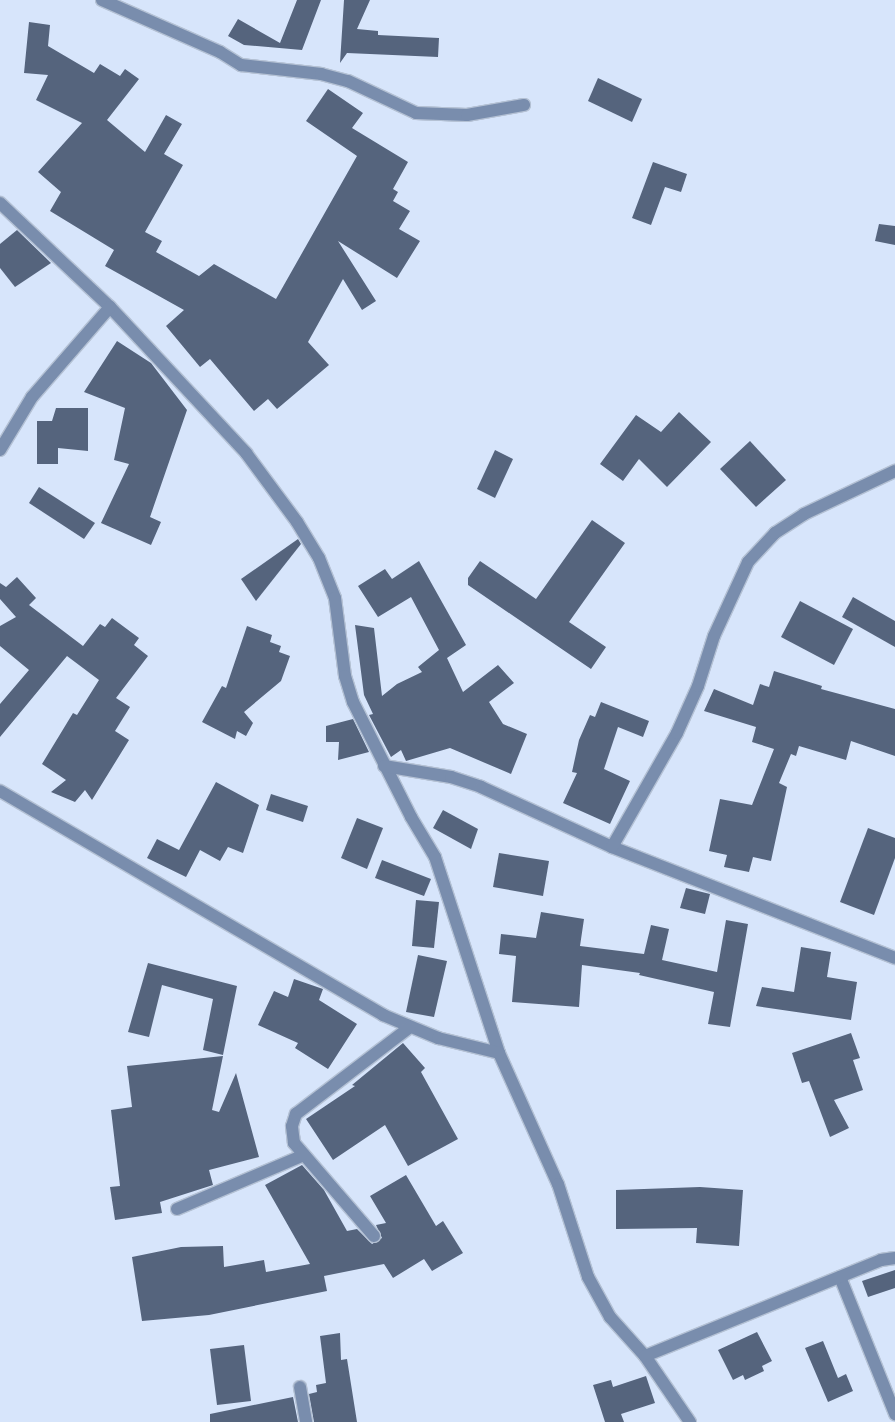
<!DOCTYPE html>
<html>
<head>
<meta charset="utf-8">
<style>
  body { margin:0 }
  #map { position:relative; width:895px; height:1422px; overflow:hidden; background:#d7e5fb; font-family:"IBM Plex Serif",serif }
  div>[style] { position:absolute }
  .building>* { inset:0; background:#55647d }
  .roads { filter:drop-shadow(1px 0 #b4c1d4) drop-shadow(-1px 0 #b4c1d4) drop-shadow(0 1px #b4c1d4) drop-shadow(0 -1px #b4c1d4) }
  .minor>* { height:12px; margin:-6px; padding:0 6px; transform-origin:6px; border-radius:6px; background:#798dad }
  span { translate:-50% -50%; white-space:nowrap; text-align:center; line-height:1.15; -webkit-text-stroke:5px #fff; paint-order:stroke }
</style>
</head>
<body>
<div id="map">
  <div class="building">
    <i style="clip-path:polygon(297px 0,321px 0,302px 50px,244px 45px,228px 36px,238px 19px,280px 43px)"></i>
    <i style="clip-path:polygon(344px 0,370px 0,357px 29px,378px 31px,378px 35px,439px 38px,438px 57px,347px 53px,340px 63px)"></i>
    <i style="clip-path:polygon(29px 22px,50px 25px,48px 46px,94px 73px,100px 64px,120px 76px,125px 69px,139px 79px,107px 120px,145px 152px,166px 115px,182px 124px,164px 154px,183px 165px,145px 232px,162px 241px,156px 252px,199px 276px,214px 264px,276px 299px,357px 156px,306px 121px,328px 89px,363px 113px,352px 128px,408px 162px,393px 189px,398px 192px,393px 201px,410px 211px,399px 229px,420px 241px,397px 278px,338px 241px,376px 301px,362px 310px,343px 279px,308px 342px,329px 365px,277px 409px,268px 399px,254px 411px,210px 359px,200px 367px,166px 326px,184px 310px,105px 266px,114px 250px,50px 211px,61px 192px,38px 172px,82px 123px,36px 100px,48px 75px,24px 73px)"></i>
    <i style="clip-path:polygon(598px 78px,642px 99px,632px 122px,588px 101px)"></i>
    <i style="clip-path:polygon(653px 162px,687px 174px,681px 192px,665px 187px,651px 225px,632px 218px)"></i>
    <i style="clip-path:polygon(879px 224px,895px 226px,895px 245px,875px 241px)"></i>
    <i style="clip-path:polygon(17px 230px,51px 263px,15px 287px,0 268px,0 244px)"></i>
    <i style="clip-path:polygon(117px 341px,151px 363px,187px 410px,150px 517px,161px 522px,151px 545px,101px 523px,129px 464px,114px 460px,125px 408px,84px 392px)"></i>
    <i style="clip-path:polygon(56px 408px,88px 408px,88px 451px,58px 448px,58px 464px,37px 464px,37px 421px,52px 421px)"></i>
    <i style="clip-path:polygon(679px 412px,711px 442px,667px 487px,639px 459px,623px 481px,600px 464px,636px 415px,661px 432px)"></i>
    <i style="clip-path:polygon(750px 441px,786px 480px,756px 507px,720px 469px)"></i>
    <i style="clip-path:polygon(495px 450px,513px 459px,495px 498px,477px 489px)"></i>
    <i style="clip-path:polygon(39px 487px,95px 523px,84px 539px,29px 503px)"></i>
    <i style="clip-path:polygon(592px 520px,625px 543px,569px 622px,606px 647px,591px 669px,468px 585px,468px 578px,480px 561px,536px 599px)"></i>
    <i style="clip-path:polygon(298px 539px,301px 544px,256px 601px,241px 579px)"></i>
    <i style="clip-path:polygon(419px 561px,466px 645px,447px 658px,463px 692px,498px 665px,514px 683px,489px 702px,503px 724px,527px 734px,511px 774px,450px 748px,406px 761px,401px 750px,391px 757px,369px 715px,373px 714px,364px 695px,355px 625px,374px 628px,382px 696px,397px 684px,422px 672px,418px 667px,439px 650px,411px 597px,378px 617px,358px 586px,385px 569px,392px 579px)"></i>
    <i style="clip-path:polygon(17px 577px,36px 598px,29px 605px,83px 646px,100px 624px,105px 627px,112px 618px,139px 638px,134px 645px,148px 656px,116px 698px,130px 707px,115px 731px,129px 740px,92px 800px,85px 790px,75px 802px,51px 792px,66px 780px,42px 764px,73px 713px,77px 715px,99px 680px,67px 656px,0 737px,0 704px,29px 670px,0 646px,0 626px,16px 617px,0 599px,0 583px,6px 587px)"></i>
    <i style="clip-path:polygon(853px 597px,895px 621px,895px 647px,842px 617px)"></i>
    <i style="clip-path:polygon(800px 601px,853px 629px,834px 665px,781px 637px)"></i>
    <i style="clip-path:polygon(247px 626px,272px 635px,270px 642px,281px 646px,279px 652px,290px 656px,281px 681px,244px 712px,253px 723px,246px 736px,237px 731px,235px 739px,202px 722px,222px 686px,226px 688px)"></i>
    <i style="clip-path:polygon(774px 671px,822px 686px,821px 689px,895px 709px,895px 756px,851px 741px,846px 760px,799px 746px,796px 756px,791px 754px,779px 783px,787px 787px,771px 861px,753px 857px,749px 872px,724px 867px,727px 855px,709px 851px,720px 799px,752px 805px,774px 749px,752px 742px,756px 727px,704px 711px,714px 689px,753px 705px,760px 684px,769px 687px)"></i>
    <i style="clip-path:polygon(601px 702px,649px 721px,643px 737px,618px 727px,604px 769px,630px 781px,610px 824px,563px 803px,577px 773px,572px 772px,579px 740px,590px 715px,595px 717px)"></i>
    <i style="clip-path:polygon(353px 719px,369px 752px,338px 760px,339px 742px,326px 742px,326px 726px)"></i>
    <i style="clip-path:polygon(216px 782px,259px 805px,243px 853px,228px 847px,220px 861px,200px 850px,186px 877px,147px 858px,157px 839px,179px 850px)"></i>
    <i style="clip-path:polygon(271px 794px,308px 806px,303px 822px,266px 810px)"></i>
    <i style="clip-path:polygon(443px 810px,478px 829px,471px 849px,433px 828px)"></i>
    <i style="clip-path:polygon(357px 818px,383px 828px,367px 869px,341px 858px)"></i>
    <i style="clip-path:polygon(868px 828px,895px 838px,895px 858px,874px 915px,840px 902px)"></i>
    <i style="clip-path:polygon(499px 853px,549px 861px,543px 896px,493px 887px)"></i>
    <i style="clip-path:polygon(382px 860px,431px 879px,424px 896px,375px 878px)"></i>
    <i style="clip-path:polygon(686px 888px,710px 894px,705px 914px,680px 908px)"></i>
    <i style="clip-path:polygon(416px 900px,439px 902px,434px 948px,412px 946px)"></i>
    <i style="clip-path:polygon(541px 912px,584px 919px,580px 946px,644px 954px,651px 925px,669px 929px,662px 960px,717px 972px,726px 920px,748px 924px,730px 1027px,708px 1024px,714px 992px,639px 975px,640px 973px,582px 965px,579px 1007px,512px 1002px,516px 956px,499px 954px,501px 934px,536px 938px)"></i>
    <i style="clip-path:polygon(801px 947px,831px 952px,827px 977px,857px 982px,851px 1020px,756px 1006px,762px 987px,794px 992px)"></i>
    <i style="clip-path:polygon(418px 955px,447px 961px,434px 1017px,406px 1012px)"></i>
    <i style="clip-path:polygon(148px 963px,237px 986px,223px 1055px,203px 1050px,213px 999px,162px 985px,149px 1037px,128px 1032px)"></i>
    <i style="clip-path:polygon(294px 979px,323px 989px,319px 1000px,357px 1024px,328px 1069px,295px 1048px,298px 1043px,258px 1025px,274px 991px,288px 997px)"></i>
    <i style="clip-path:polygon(851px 1033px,860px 1058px,853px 1060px,863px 1090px,834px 1100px,849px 1128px,830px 1137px,809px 1081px,802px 1083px,792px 1053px)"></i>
    <i style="clip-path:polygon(403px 1043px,425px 1068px,421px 1072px,458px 1139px,408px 1166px,385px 1125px,333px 1160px,306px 1119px,355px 1086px,352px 1085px)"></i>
    <i style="clip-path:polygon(223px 1056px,212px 1110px,219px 1112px,236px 1073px,259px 1157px,209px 1170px,213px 1185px,160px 1202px,162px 1213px,115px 1220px,110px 1187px,120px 1186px,111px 1110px,132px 1107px,127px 1066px)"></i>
    <i style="clip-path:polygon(302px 1165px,324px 1190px,347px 1231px,357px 1229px,372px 1244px,382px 1238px,376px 1225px,386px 1223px,370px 1196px,406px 1175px,436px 1226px,443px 1221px,463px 1253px,432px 1271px,424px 1259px,393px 1278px,384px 1264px,324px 1276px,327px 1291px,209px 1315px,142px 1321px,132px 1257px,181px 1247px,223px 1246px,224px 1267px,264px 1260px,266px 1272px,310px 1264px,265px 1185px)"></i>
    <i style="clip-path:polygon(700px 1187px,743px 1190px,739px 1246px,696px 1243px,697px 1228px,616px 1229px,616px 1190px)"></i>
    <i style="clip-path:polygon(895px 1270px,895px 1288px,868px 1297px,862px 1281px)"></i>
    <i style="clip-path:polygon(757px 1332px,772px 1361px,762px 1366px,764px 1371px,745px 1380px,743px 1375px,733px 1380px,718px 1350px)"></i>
    <i style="clip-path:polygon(340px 1333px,341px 1360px,347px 1359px,357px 1422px,314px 1422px,309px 1394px,317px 1392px,316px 1385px,326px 1383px,320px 1336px)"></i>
    <i style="clip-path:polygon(823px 1341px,838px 1378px,846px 1374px,853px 1391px,828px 1402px,805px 1348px)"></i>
    <i style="clip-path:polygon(244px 1345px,251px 1401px,217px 1405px,210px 1349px)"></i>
    <i style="clip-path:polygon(646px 1376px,655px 1403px,621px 1414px,624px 1422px,605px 1422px,593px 1385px,611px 1380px,613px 1387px)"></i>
    <i style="clip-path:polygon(293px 1397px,298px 1422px,210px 1422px,210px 1414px)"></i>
  </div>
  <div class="roads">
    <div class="minor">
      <i style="left:102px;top:0;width:129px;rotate:23.8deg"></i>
      <i style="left:220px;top:52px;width:25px;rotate:32deg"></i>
      <i style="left:241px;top:65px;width:81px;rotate:6.4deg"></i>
      <i style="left:321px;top:74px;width:28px;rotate:15deg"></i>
      <i style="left:348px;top:81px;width:75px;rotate:25.2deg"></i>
      <i style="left:416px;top:113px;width:51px;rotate:2.2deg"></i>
      <i style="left:467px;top:115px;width:58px;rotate:-10deg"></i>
      <i style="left:0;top:203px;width:151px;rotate:43.4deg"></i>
      <i style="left:110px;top:307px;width:200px;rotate:47deg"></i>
      <i style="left:246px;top:453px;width:86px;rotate:53.5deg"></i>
      <i style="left:297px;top:522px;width:42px;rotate:58.6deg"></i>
      <i style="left:319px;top:558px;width:43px;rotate:68.2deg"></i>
      <i style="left:335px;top:598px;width:79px;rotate:82.7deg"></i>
      <i style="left:345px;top:676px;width:27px;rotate:73deg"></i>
      <i style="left:353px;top:702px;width:129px;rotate:63.2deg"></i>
      <i style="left:411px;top:817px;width:47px;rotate:59deg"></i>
      <i style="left:435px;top:857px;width:206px;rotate:71.9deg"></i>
      <i style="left:499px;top:1053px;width:144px;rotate:65.8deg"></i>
      <i style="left:558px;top:1184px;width:98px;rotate:72.1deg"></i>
      <i style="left:588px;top:1277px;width:46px;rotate:61.2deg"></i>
      <i style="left:610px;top:1317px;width:52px;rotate:48.1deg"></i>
      <i style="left:645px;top:1356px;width:80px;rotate:55.7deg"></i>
      <i style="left:0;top:450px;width:62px;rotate:-58.9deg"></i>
      <i style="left:32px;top:397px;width:119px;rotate:-49.1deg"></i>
      <i style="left:384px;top:766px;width:68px;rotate:9.3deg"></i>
      <i style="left:451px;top:777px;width:32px;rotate:18deg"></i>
      <i style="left:481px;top:787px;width:144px;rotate:24.6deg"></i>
      <i style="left:612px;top:847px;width:304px;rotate:21.4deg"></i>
      <i style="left:0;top:791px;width:444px;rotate:30.3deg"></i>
      <i style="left:383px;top:1015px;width:60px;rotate:22.7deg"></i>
      <i style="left:438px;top:1038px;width:63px;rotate:13.8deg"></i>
      <i style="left:612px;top:847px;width:131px;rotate:-60.3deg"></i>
      <i style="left:677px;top:733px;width:51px;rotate:-65.9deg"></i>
      <i style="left:698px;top:686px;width:52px;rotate:-72.3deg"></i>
      <i style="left:714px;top:636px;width:81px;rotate:-65.3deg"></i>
      <i style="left:748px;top:562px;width:40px;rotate:-47deg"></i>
      <i style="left:775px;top:533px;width:35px;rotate:-33deg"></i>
      <i style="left:804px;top:514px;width:101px;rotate:-25.3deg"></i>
      <i style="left:177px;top:1209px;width:138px;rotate:-23deg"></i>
      <i style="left:374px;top:1236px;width:123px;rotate:-130.7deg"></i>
      <i style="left:294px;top:1143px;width:17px;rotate:-97deg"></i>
      <i style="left:292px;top:1126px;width:13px;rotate:-72deg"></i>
      <i style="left:296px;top:1114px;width:142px;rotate:-37.3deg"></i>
      <i style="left:840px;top:1277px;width:148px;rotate:68.1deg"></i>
      <i style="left:645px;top:1356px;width:255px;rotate:-22.1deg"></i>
      <i style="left:881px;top:1260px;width:14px;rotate:-8deg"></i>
      <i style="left:300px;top:1387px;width:36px;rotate:80deg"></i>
    </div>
  </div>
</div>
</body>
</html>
